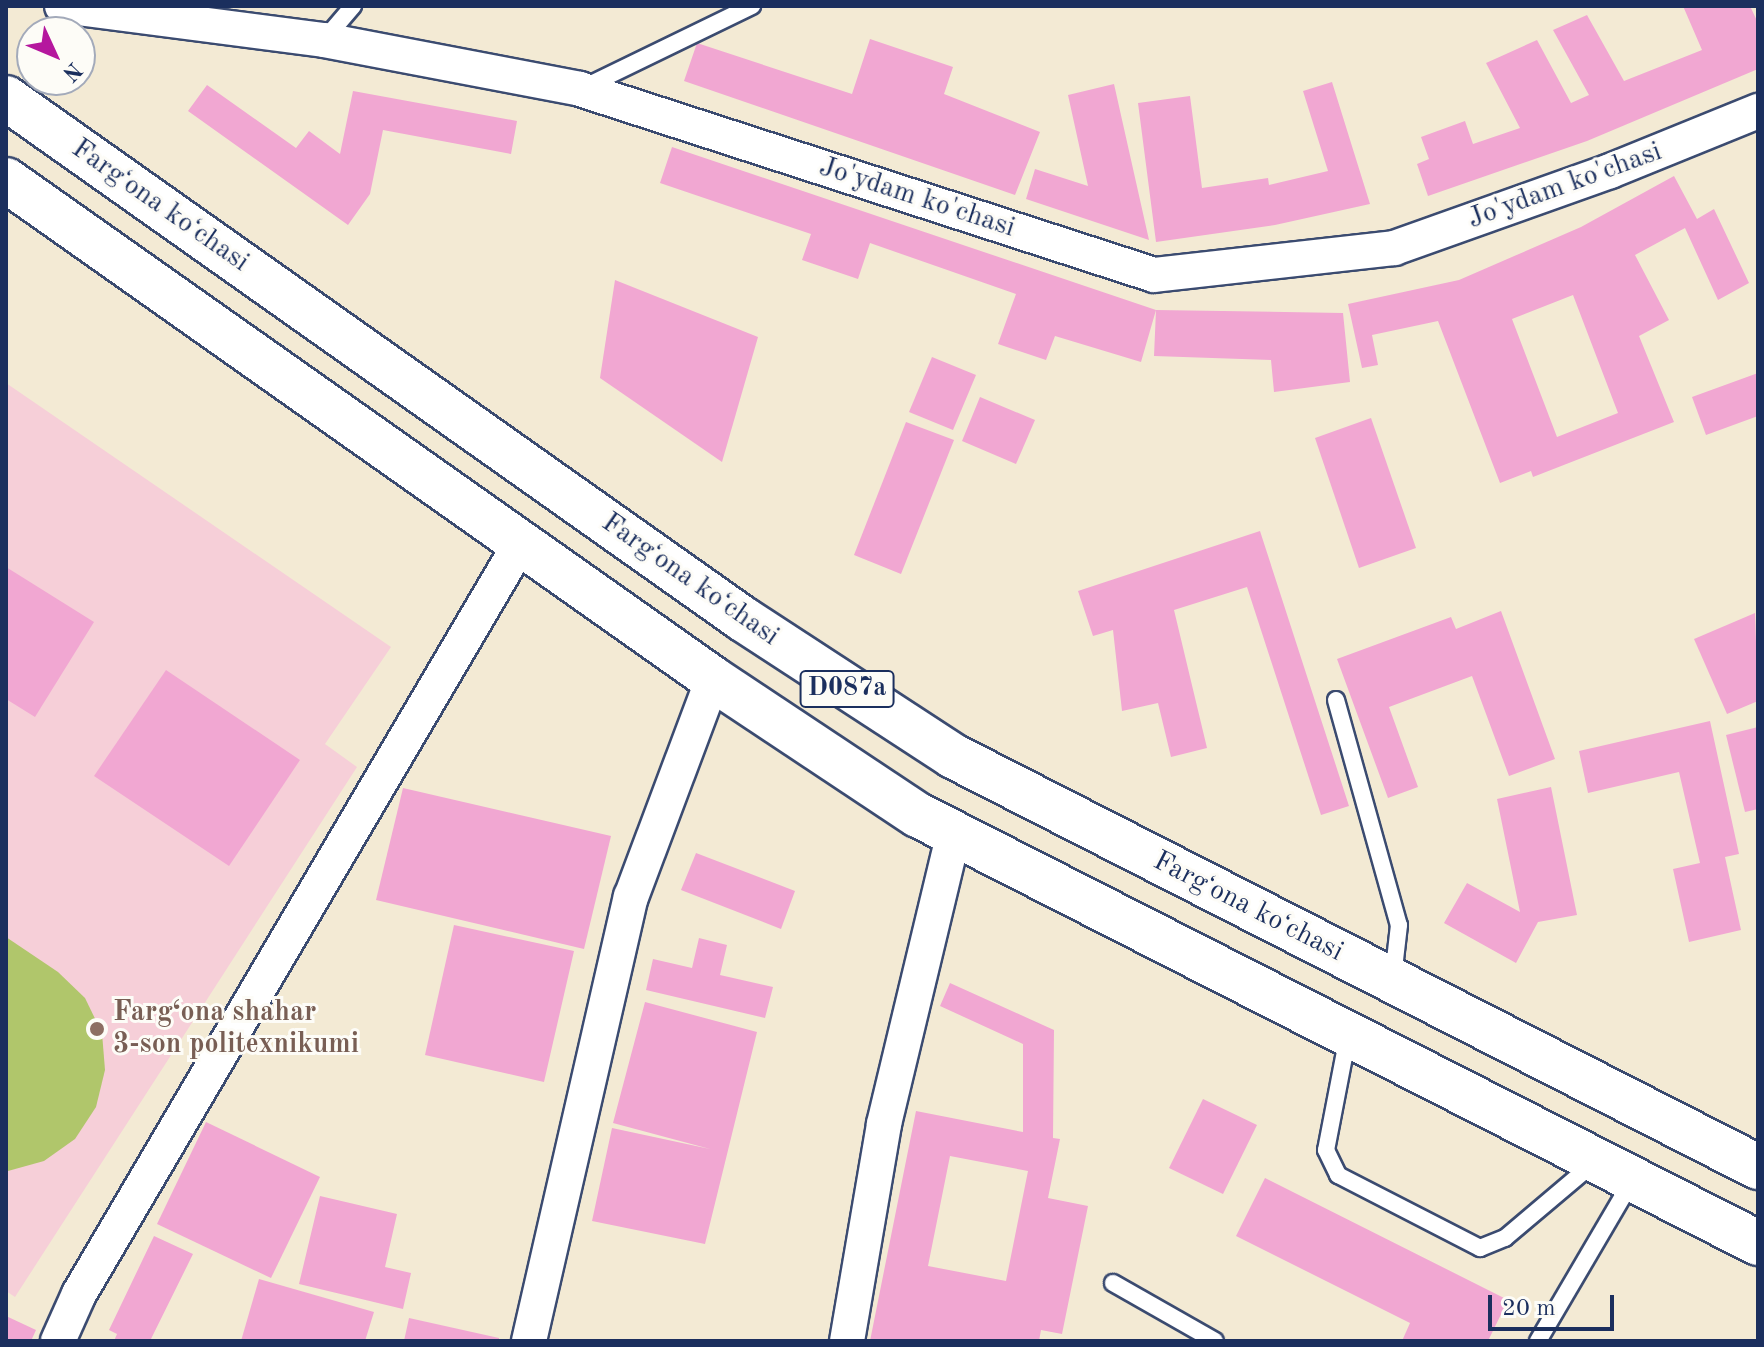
<!DOCTYPE html>
<html>
<head>
<meta charset="utf-8">
<style>
  body { margin:0 }
  #map { position:relative; width:1764px; height:1347px; overflow:hidden; background:#f3ead4; font-family:"Old Standard TT",serif }
  div>[style] { position:absolute }
  .built>* { inset:0; background:#f6cfd8 }
  .green>* { inset:0; background:#b0c66b }
  .building>* { inset:0; background:#f1a7d2 }
  .roads { filter:drop-shadow(2px 0 #3b4b70) drop-shadow(-2px 0 #3b4b70) drop-shadow(0 2px #3b4b70) drop-shadow(0 -2px #3b4b70) }
  .lane>* { height:16px; margin:-8px; padding:0 8px; transform-origin:8px; border-radius:8px; background:#fff }
  .street>* { height:34px; margin:-17px; padding:0 17px; transform-origin:17px; border-radius:17px; background:#fff }
  .primary>* { height:44px; margin:-22px; padding:0 22px; transform-origin:22px; border-radius:22px; background:#fff }
  .dots>* { width:22px; height:22px; translate:-50% -50%; box-sizing:border-box; border:4px solid #fdfcf7; border-radius:50% }
  span { translate:-50% -50%; white-space:nowrap; text-align:center; line-height:1.15; -webkit-text-stroke:6px #fdfcf7; paint-order:stroke }
  .shield-label span { padding:2px 6px; background:#fdfcf7; border:2px solid; border-radius:6px; -webkit-text-stroke-width:0 }
  .shield-label { font-size:26px; color:#1b2f5e; font-weight:700 }
  .street-label { font-size:28px; color:#1b2f5e }
  .education-label { font-size:28px; color:#785e54; font-weight:700 }
  .left { translate:0 -50%; text-align:left }
  .frame { position:absolute; inset:0; border:8px solid #1b2f5e; pointer-events:none }
  .north { position:absolute; left:16px; top:16px; width:80px; height:80px; box-sizing:border-box; background:#fdfcf7; border:2px solid #a3aaba; border-radius:50%; rotate:134deg; font-size:22px; font-weight:700; line-height:32px; text-align:center; color:#1b2f5e }
  .north::after { content:''; display:block; margin:auto; width:28px; height:36px; background:#b5179e; clip-path:polygon(50% 0,100% 100%,50% 72%,0 100%) }
  .scale { position:absolute; left:1488px; top:1295px; width:126px; height:36px; box-sizing:border-box; border:4px solid #1b2f5e; border-top:0; padding-left:10px; font-size:24px; line-height:28px; white-space:nowrap; color:#1b2f5e; -webkit-text-stroke:6px #fdfcf7; paint-order:stroke }
</style>
</head>
<body>
<div id="map">
  <div class="built">
    <i style="clip-path:polygon(6px 383px,391px 647px,325px 744px,357px 767px,15px 1297px,6px 1291px)"></i>
  </div>
  <div class="green">
    <i style="clip-path:polygon(6px 937px,58px 972px,85px 998px,102px 1033px,105px 1070px,96px 1107px,75px 1139px,44px 1161px,8px 1171px)"></i>
  </div>
  <div class="building">
    <i style="clip-path:polygon(1683px 6px,1750px 6px,1758px 23px,1758px 69px,1587px 141px,1428px 196px,1417px 164px,1429px 159px,1421px 137px,1465px 121px,1473px 144px,1520px 128px,1486px 63px,1537px 40px,1571px 103px,1589px 95px,1553px 30px,1587px 15px,1624px 81px,1702px 50px)"></i>
    <i style="clip-path:polygon(870px 39px,953px 67px,944px 94px,1040px 132px,1015px 195px,684px 81px,697px 43px,852px 94px)"></i>
    <i style="clip-path:polygon(1332px 82px,1370px 204px,1275px 225px,1156px 242px,1138px 103px,1190px 96px,1202px 188px,1268px 178px,1269px 185px,1328px 171px,1303px 91px)"></i>
    <i style="clip-path:polygon(1114px 84px,1149px 240px,1026px 199px,1035px 169px,1088px 186px,1068px 95px)"></i>
    <i style="clip-path:polygon(207px 85px,296px 148px,309px 131px,340px 154px,353px 91px,517px 121px,511px 154px,383px 130px,370px 194px,348px 225px,188px 111px)"></i>
    <i style="clip-path:polygon(672px 147px,1156px 310px,1343px 313px,1350px 382px,1274px 392px,1271px 360px,1154px 356px,1156px 310px,1141px 362px,1055px 336px,1046px 360px,998px 344px,1016px 294px,870px 243px,858px 279px,802px 260px,811px 234px,660px 183px)"></i>
    <i style="clip-path:polygon(evenodd,1674px 176px,1697px 219px,1714px 209px,1749px 283px,1718px 300px,1685px 228px,1635px 255px,1669px 320px,1639px 336px,1674px 422px,1533px 477px,1531px 471px,1500px 483px,1438px 321px,1372px 335px,1378px 365px,1362px 368px,1348px 304px,1459px 280px,1581px 227px,1674px 176px,1573px 295px,1618px 413px,1557px 437px,1512px 319px,1573px 295px)"></i>
    <i style="clip-path:polygon(615px 280px,758px 337px,722px 462px,600px 378px)"></i>
    <i style="clip-path:polygon(932px 357px,976px 375px,953px 430px,909px 412px)"></i>
    <i style="clip-path:polygon(1758px 373px,1758px 416px,1706px 435px,1692px 397px)"></i>
    <i style="clip-path:polygon(980px 397px,1035px 420px,1016px 464px,962px 441px)"></i>
    <i style="clip-path:polygon(1371px 418px,1416px 548px,1359px 568px,1315px 438px)"></i>
    <i style="clip-path:polygon(906px 422px,954px 440px,901px 574px,854px 555px)"></i>
    <i style="clip-path:polygon(1260px 531px,1349px 806px,1321px 815px,1247px 587px,1174px 610px,1207px 748px,1171px 757px,1158px 703px,1122px 711px,1113px 630px,1093px 636px,1078px 591px)"></i>
    <i style="clip-path:polygon(6px 567px,94px 622px,35px 717px,6px 699px)"></i>
    <i style="clip-path:polygon(1501px 611px,1555px 759px,1509px 776px,1472px 676px,1389px 707px,1418px 787px,1388px 798px,1337px 659px,1451px 617px,1456px 629px)"></i>
    <i style="clip-path:polygon(1755px 613px,1758px 701px,1727px 714px,1694px 639px)"></i>
    <i style="clip-path:polygon(166px 670px,300px 760px,229px 866px,94px 776px)"></i>
    <i style="clip-path:polygon(1710px 721px,1739px 854px,1725px 857px,1741px 930px,1689px 942px,1673px 869px,1700px 863px,1679px 772px,1588px 793px,1579px 751px)"></i>
    <i style="clip-path:polygon(1758px 727px,1758px 809px,1745px 812px,1726px 735px)"></i>
    <i style="clip-path:polygon(1551px 787px,1577px 915px,1538px 922px,1516px 963px,1444px 923px,1467px 883px,1520px 912px,1497px 799px)"></i>
    <i style="clip-path:polygon(403px 788px,611px 836px,584px 949px,376px 900px)"></i>
    <i style="clip-path:polygon(696px 853px,795px 891px,781px 929px,681px 890px)"></i>
    <i style="clip-path:polygon(454px 925px,574px 951px,544px 1082px,425px 1055px)"></i>
    <i style="clip-path:polygon(699px 938px,727px 945px,720px 975px,773px 987px,765px 1018px,646px 990px,653px 959px,692px 968px)"></i>
    <i style="clip-path:polygon(evenodd,950px 983px,1054px 1030px,1053px 1138px,1060px 1139px,1048px 1198px,1088px 1206px,1062px 1334px,1041px 1330px,1039px 1341px,870px 1341px,916px 1111px,1023px 1132px,1023px 1044px,940px 1006px,950px 983px,950px 1156px,1028px 1171px,1006px 1281px,928px 1266px,950px 1156px)"></i>
    <i style="clip-path:polygon(645px 1002px,757px 1032px,705px 1244px,592px 1221px,612px 1128px,710px 1149px,613px 1123px)"></i>
    <i style="clip-path:polygon(1203px 1099px,1257px 1125px,1223px 1194px,1169px 1168px)"></i>
    <i style="clip-path:polygon(206px 1122px,320px 1177px,271px 1278px,157px 1224px)"></i>
    <i style="clip-path:polygon(1265px 1178px,1508px 1300px,1488px 1341px,1402px 1341px,1410px 1323px,1236px 1236px)"></i>
    <i style="clip-path:polygon(320px 1196px,397px 1214px,385px 1267px,411px 1273px,403px 1309px,299px 1284px)"></i>
    <i style="clip-path:polygon(154px 1236px,193px 1254px,150px 1341px,114px 1341px,117px 1334px,109px 1330px)"></i>
    <i style="clip-path:polygon(259px 1279px,374px 1312px,365px 1341px,241px 1341px)"></i>
    <i style="clip-path:polygon(6px 1316px,36px 1330px,31px 1341px,6px 1341px)"></i>
    <i style="clip-path:polygon(409px 1318px,499px 1338px,499px 1341px,404px 1341px)"></i>
  </div>
  <div class="roads">
    <div class="lane">
      <i style="left:324px;top:40px;width:45px;rotate:-49.5deg"></i>
      <i style="left:585px;top:87px;width:186px;rotate:-25.9deg"></i>
      <i style="left:1336px;top:700px;width:234px;rotate:74.4deg"></i>
      <i style="left:1399px;top:925px;width:53px;rotate:96.5deg"></i>
      <i style="left:1348px;top:1036px;width:116px;rotate:100.9deg"></i>
      <i style="left:1326px;top:1150px;width:28px;rotate:64deg"></i>
      <i style="left:1338px;top:1175px;width:160px;rotate:27.2deg"></i>
      <i style="left:1480px;top:1248px;width:27px;rotate:-22deg"></i>
      <i style="left:1505px;top:1238px;width:118px;rotate:-40.2deg"></i>
      <i style="left:1113px;top:1283px;width:117px;rotate:29.6deg"></i>
      <i style="left:1538px;top:1341px;width:186px;rotate:-59.6deg"></i>
    </div>
    <div class="street">
      <i style="left:62px;top:6px;width:264px;rotate:7.4deg"></i>
      <i style="left:324px;top:40px;width:261px;rotate:10.8deg"></i>
      <i style="left:580px;top:89px;width:603px;rotate:17.95deg"></i>
      <i style="left:1154px;top:275px;width:242px;rotate:-6.4deg"></i>
      <i style="left:1394px;top:248px;width:229px;rotate:-19.6deg"></i>
      <i style="left:1610px;top:171px;width:160px;rotate:-22.1deg"></i>
      <i style="left:58px;top:1341px;width:51px;rotate:-65.9deg"></i>
      <i style="left:79px;top:1294px;width:870px;rotate:-59.54deg"></i>
      <i style="left:529px;top:1341px;width:456px;rotate:-77.1deg"></i>
      <i style="left:631px;top:897px;width:233px;rotate:-69.4deg"></i>
      <i style="left:847px;top:1341px;width:220px;rotate:-80.3deg"></i>
      <i style="left:884px;top:1124px;width:299px;rotate:-76.5deg"></i>
    </div>
    <div class="primary">
      <i style="left:6px;top:98px;width:903px;rotate:35.26deg"></i>
      <i style="left:743px;top:619px;width:251px;rotate:33.1deg"></i>
      <i style="left:953px;top:756px;width:904px;rotate:27.05deg"></i>
      <i style="left:6px;top:180px;width:865px;rotate:35.21deg"></i>
      <i style="left:713px;top:679px;width:246px;rotate:33.6deg"></i>
      <i style="left:918px;top:815px;width:943px;rotate:27deg"></i>
    </div>
  </div>
  <div class="dots">
    <i style="left:97px;top:1029px;background:#8d6e63"></i>
  </div>
  <div class="shield-label">
    <span style="left:847px;top:689px">D087a</span>
  </div>
  <div class="street-label">
    <span style="left:1565px;top:186px;rotate:-20deg">Jo'ydam ko'chasi</span>
    <span style="left:917px;top:198px;rotate:18deg">Jo'ydam ko'chasi</span>
    <span style="left:160px;top:206px;rotate:35deg">Fargʻona koʻchasi</span>
    <span style="left:690px;top:580px;rotate:35deg">Fargʻona koʻchasi</span>
    <span style="left:1248px;top:907px;rotate:27deg">Fargʻona koʻchasi</span>
  </div>
  <div class="education-label">
    <span class="left" style="left:113px;top:1029px">Farg‘ona shahar<br>3-son politexnikumi</span>
  </div>
  <div class="frame"></div>
  <div class="north">N</div>
  <div class="scale">20 m</div>
</div>
</body>
</html>
